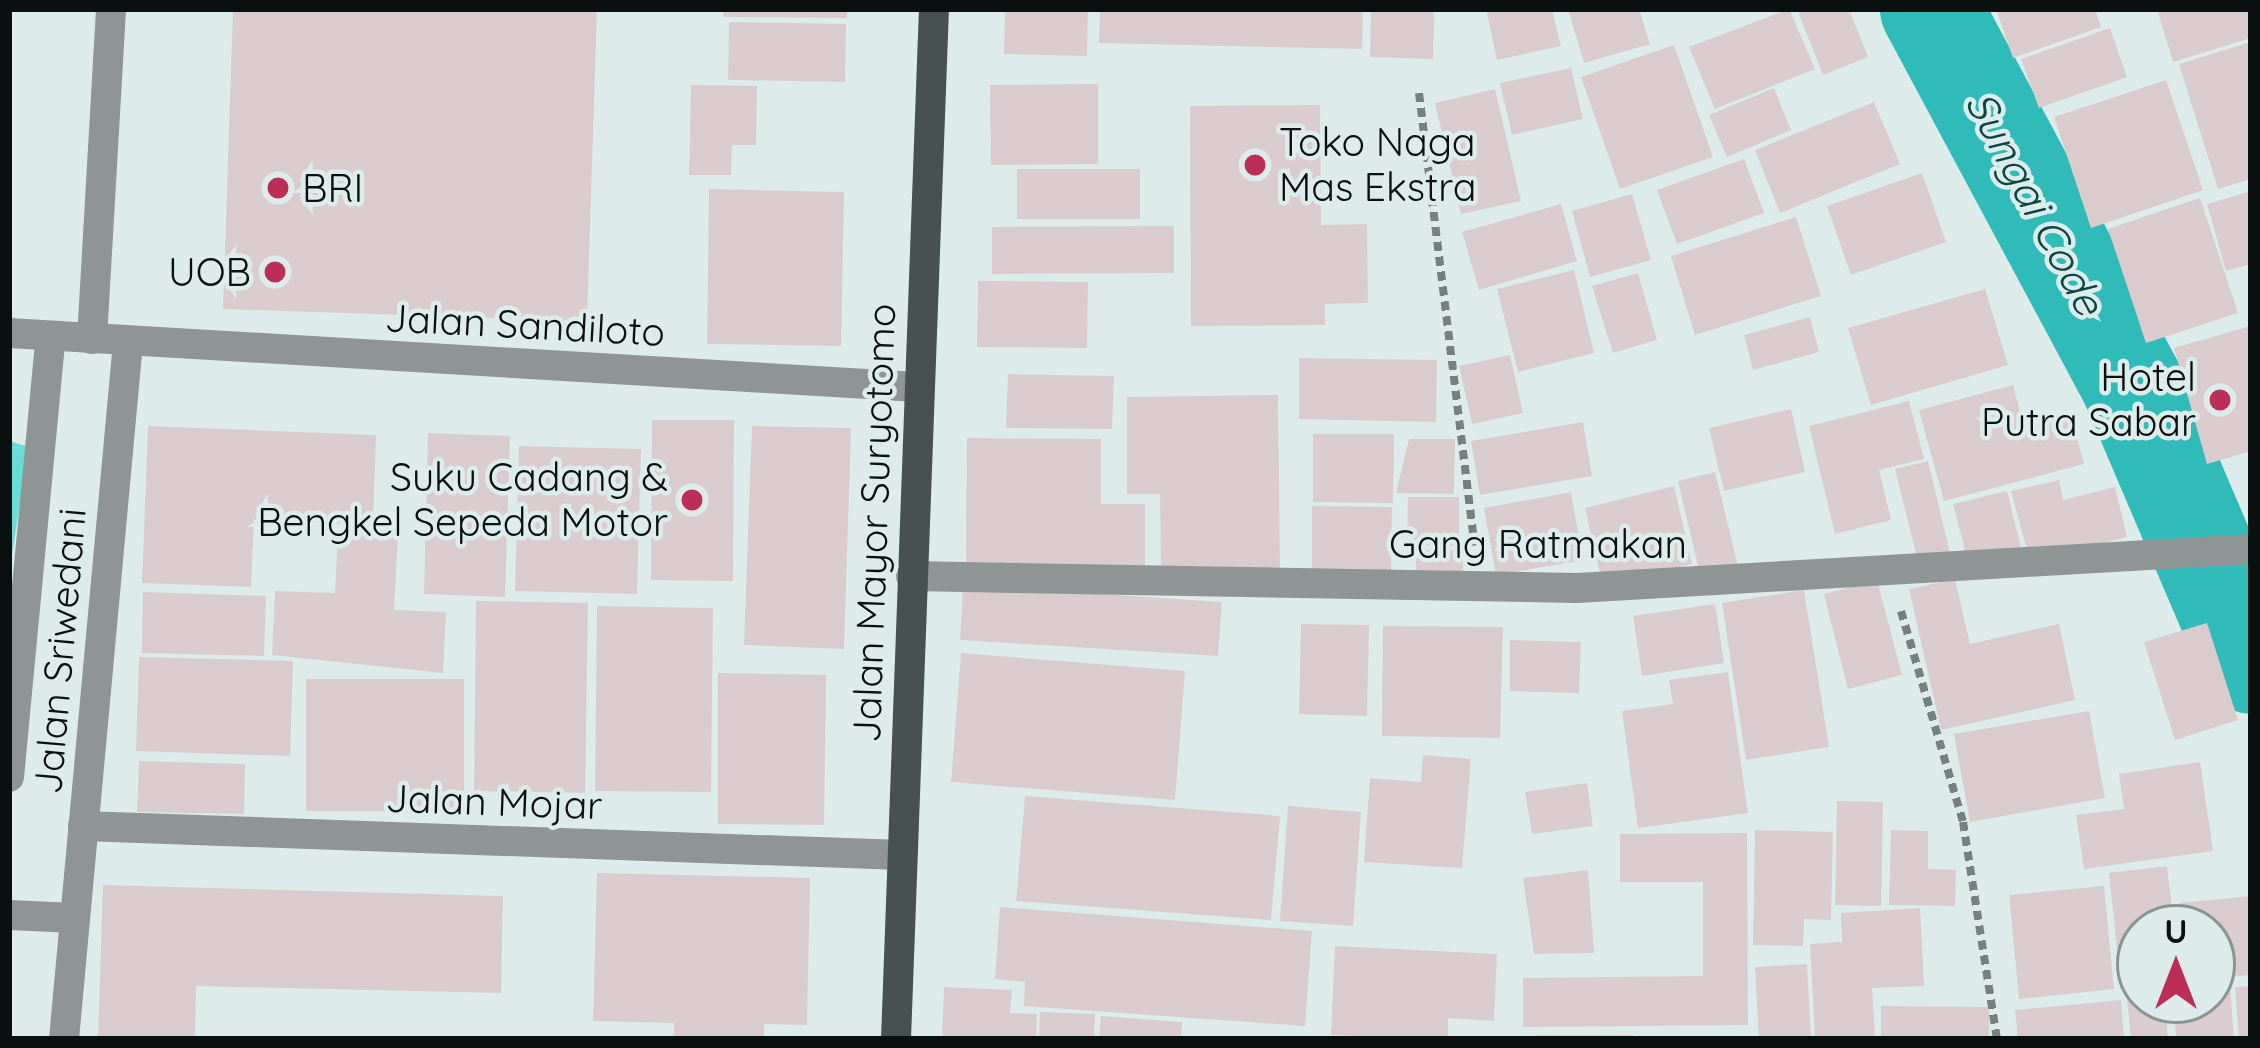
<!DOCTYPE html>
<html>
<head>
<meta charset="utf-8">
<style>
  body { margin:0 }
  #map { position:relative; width:2260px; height:1048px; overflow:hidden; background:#ddeceb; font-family:Quicksand,sans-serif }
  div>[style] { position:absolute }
  .green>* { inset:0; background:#69dcda }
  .river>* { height:102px; margin:-51px; padding:0 51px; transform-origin:51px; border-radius:51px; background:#30bbb9 }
  .building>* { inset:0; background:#daccce }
  .path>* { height:8px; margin-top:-4px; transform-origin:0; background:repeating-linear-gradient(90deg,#768080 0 9px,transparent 0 15px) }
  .minor>* { height:30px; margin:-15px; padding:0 15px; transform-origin:15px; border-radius:15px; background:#8e9594 }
  .major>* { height:30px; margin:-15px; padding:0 15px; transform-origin:15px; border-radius:15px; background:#465150 }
  .dots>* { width:33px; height:33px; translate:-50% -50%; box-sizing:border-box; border:6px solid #ddeceb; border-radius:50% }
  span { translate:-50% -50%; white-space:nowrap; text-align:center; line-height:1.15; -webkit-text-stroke:9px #ddeceb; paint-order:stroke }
  .poi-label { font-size:39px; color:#0a0f0f }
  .left { translate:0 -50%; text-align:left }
  .right { translate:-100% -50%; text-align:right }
  .street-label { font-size:39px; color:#0a0f0f }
  .water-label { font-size:42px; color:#094645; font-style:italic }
  .frame { position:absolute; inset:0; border:12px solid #0a0f0f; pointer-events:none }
  .north { position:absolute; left:2116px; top:904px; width:120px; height:120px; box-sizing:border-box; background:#ddeceb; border:3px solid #899493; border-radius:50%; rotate:0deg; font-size:33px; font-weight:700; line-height:48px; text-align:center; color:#0a0f0f }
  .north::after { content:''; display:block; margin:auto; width:42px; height:54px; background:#bc2d58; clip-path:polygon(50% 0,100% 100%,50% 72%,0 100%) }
</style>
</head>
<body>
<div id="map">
  <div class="green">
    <i style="clip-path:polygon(9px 441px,29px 447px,9px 573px)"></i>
  </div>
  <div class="river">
    <i style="left:1931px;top:9px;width:425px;rotate:61.8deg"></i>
    <i style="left:2132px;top:384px;width:303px;rotate:66.9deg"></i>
  </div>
  <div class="building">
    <i style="clip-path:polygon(233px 9px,597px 9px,587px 321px,223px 309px)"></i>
    <i style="clip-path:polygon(723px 9px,847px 9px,847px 18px,723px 17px)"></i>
    <i style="clip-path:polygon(1005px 9px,1088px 9px,1087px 56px,1004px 54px)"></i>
    <i style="clip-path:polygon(1100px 9px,1363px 9px,1362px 49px,1099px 43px)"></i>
    <i style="clip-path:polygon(1371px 9px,1434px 9px,1433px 59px,1370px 57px)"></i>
    <i style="clip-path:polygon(1486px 9px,1552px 9px,1561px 46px,1497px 60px)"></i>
    <i style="clip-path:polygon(1568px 9px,1639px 9px,1650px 44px,1584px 63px)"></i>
    <i style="clip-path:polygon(1789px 9px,1815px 69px,1715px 109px,1689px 47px)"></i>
    <i style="clip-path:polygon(1797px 9px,1849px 9px,1868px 57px,1823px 75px)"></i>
    <i style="clip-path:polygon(1996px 9px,2095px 9px,2101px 27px,2013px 58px)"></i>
    <i style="clip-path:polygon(2157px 9px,2251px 9px,2251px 38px,2173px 62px)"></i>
    <i style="clip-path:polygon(729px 22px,846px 24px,845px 82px,728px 80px)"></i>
    <i style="clip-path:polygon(2110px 28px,2127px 77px,2039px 108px,2021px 59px)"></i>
    <i style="clip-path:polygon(2251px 42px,2251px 179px,2218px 189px,2179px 64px)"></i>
    <i style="clip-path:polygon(1674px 45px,1713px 157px,1620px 189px,1581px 77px)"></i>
    <i style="clip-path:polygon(1571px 68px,1583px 119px,1512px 135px,1500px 83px)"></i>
    <i style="clip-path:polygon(2166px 80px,2203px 190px,2091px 228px,2054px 117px)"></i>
    <i style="clip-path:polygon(1098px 84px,1098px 164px,991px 165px,990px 85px)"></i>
    <i style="clip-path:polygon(691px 85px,757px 86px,756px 145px,732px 145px,731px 175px,689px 175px)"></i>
    <i style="clip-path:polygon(1774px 88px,1791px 130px,1727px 157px,1709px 115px)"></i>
    <i style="clip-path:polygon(1495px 89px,1521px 201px,1461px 214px,1435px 103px)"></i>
    <i style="clip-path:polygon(1874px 102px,1900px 164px,1780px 213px,1755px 150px)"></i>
    <i style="clip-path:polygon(1320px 105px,1321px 225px,1367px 224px,1368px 303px,1325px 304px,1325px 325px,1191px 326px,1190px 106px)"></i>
    <i style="clip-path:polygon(1744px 159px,1764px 213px,1677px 244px,1657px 190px)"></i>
    <i style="clip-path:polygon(1017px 169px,1140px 169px,1140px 219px,1017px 219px)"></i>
    <i style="clip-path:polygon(1922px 173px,1946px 242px,1851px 275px,1827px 206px)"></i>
    <i style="clip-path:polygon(709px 189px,844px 192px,841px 346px,707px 344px)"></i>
    <i style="clip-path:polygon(2251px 191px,2251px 264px,2226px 271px,2207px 204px)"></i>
    <i style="clip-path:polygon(1632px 194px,1651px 260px,1590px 277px,1572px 211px)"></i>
    <i style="clip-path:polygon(2200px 198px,2238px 313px,2146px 343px,2108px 229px)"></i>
    <i style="clip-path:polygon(1561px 204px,1577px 261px,1479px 290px,1462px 232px)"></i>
    <i style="clip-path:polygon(1796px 217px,1821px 296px,1695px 335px,1671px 256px)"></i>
    <i style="clip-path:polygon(1174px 226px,1174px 273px,992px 274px,992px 227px)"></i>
    <i style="clip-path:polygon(1574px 270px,1594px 353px,1518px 372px,1497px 289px)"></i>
    <i style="clip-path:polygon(1638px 273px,1657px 340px,1613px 353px,1592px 286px)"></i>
    <i style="clip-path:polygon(978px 281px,1088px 282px,1087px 348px,977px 347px)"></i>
    <i style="clip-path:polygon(1985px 289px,2008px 365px,1871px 405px,1848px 328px)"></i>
    <i style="clip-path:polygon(1810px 317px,1819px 352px,1753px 370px,1744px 335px)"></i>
    <i style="clip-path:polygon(2251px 326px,2251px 451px,2207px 464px,2174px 348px)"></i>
    <i style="clip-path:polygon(1510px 355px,1523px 413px,1472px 424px,1459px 366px)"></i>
    <i style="clip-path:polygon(1299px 358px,1437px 360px,1436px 422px,1299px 419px)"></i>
    <i style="clip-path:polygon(1008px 374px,1114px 376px,1112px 429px,1006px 428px)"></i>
    <i style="clip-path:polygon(2013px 385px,2024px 428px,2071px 416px,2084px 464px,1944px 501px,1919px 410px)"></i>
    <i style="clip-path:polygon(1278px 395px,1280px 570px,1161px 571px,1160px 494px,1127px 494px,1127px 397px)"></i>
    <i style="clip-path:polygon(1909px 401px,1924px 459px,1879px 470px,1891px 520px,1835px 534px,1809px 426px)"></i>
    <i style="clip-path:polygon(1791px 409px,1805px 472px,1724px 491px,1709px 428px)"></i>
    <i style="clip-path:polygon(652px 420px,734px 420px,733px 581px,651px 580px)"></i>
    <i style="clip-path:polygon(1583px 422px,1592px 476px,1480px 495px,1471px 441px)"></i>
    <i style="clip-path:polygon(148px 426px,376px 435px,373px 525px,254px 520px,251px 587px,142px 583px)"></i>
    <i style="clip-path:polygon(752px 426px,851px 428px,844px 649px,744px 645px)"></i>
    <i style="clip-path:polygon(428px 433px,510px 436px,505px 597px,424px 594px)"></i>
    <i style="clip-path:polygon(1313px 434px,1394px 434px,1393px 503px,1313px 502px)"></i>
    <i style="clip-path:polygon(967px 438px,1101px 439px,1101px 504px,1145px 504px,1145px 567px,966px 565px)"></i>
    <i style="clip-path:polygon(1409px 439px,1455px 439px,1454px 494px,1396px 493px)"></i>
    <i style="clip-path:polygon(519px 446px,641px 449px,637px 594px,515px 591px)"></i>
    <i style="clip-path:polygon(1928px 461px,1950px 553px,1918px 561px,1895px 469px)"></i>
    <i style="clip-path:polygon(1715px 472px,1740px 574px,1702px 583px,1678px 481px)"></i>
    <i style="clip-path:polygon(2059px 480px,2063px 500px,2115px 487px,2127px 537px,2030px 561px,2011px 491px)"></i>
    <i style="clip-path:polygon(1674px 486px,1692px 564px,1603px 586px,1585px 508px)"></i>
    <i style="clip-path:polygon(2007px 491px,2022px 552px,1969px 566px,1953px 504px)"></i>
    <i style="clip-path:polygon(1571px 492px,1583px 560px,1496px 575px,1484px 508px)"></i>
    <i style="clip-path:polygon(1408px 497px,1459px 497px,1459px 546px,1407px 545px)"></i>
    <i style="clip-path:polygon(1312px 506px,1392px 507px,1391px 574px,1312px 573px)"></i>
    <i style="clip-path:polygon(338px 532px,398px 534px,394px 610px,446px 612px,443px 673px,272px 655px,275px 591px,335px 593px)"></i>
    <i style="clip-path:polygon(1416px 550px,1463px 550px,1463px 584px,1416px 584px)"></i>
    <i style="clip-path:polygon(1955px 579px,1970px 644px,2059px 624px,2075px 700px,1941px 730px,1909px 589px)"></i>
    <i style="clip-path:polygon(1877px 580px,1902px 675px,1848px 689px,1824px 594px)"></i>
    <i style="clip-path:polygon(963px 585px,1222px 602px,1218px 656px,960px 640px)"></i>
    <i style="clip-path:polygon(1804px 590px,1829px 747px,1746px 760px,1722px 603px)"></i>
    <i style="clip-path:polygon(143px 592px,266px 596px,264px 656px,142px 653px)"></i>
    <i style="clip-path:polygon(476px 601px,588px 603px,585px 793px,474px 791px)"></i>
    <i style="clip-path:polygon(1715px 604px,1724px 663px,1642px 676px,1633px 616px)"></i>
    <i style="clip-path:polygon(597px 606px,713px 608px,711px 792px,595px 791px)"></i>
    <i style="clip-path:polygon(2207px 623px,2238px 720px,2175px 740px,2144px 642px)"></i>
    <i style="clip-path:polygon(1301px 624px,1369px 625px,1367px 716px,1299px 714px)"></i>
    <i style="clip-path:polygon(1383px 626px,1503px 627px,1500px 738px,1382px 736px)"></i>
    <i style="clip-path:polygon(1510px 640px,1581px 642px,1579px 693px,1510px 691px)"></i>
    <i style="clip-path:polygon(961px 653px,1185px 671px,1175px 800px,951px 782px)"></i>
    <i style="clip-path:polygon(139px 657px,293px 661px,290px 756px,136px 751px)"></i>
    <i style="clip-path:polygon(1728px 672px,1748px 813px,1638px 828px,1622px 711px,1673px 704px,1669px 680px)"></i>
    <i style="clip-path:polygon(718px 673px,826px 675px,824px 825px,718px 824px)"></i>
    <i style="clip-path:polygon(306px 679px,464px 679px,464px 811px,306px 811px)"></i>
    <i style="clip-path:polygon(2089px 711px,2105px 798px,1970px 822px,1954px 734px)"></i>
    <i style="clip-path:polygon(1423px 755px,1471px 759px,1462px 868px,1364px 862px,1370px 778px,1421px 782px)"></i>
    <i style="clip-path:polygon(139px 761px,245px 764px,244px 814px,137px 812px)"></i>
    <i style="clip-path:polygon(2200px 762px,2213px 851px,2084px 869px,2076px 815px,2124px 809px,2119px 774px)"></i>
    <i style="clip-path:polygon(1587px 783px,1593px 826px,1532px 834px,1525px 792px)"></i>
    <i style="clip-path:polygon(1025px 796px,1280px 816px,1271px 920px,1016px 901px)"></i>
    <i style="clip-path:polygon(1837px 801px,1883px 802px,1881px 906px,1835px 905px)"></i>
    <i style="clip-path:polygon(1288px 806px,1361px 812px,1353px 926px,1280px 921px)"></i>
    <i style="clip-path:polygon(1755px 830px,1833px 832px,1831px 920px,1804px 919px,1803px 946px,1753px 945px)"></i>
    <i style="clip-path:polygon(1891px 830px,1928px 831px,1928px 869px,1956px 870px,1955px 906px,1889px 905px)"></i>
    <i style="clip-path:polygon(1747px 833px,1748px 1025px,1523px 1027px,1523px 978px,1703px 976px,1703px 882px,1620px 882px,1620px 834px)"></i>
    <i style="clip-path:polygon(2167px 866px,2174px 928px,2140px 928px,2140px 986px,2121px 987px,2109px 873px)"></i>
    <i style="clip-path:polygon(1588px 870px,1594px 953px,1534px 954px,1523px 878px)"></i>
    <i style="clip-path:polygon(597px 873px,810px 878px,807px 1025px,764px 1024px,764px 1039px,674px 1039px,674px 1023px,593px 1021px)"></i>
    <i style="clip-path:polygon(103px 885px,503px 896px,501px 993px,196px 986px,195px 1039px,98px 1039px)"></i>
    <i style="clip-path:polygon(2104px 886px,2114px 989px,2019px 999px,2009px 895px)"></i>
    <i style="clip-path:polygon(2251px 896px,2251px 975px,2212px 979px,2212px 928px,2182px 928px,2179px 903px)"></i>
    <i style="clip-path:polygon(1000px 907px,1312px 931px,1305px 1026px,1024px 1006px,1025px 982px,995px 979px)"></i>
    <i style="clip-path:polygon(1920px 908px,1924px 986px,1872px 988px,1875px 1036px,1815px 1039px,1810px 944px,1842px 942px,1841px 913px)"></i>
    <i style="clip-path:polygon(1335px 946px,1497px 954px,1494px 1021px,1448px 1018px,1448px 1039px,1331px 1035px)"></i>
    <i style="clip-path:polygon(1807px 964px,1811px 1039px,1759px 1039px,1755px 967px)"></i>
    <i style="clip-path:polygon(2230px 984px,2234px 1039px,2176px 1039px,2174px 1000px,2212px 1000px,2212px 985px)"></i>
    <i style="clip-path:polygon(2251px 986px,2251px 1039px,2239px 1039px,2235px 987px)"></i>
    <i style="clip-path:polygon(944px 987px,1012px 990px,1010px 1013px,1037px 1014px,1036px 1039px,942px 1039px)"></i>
    <i style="clip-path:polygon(2127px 998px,2165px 1000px,2168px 1039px,2131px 1039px)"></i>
    <i style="clip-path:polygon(2121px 1000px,2124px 1039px,2018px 1039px,2015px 1010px)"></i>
    <i style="clip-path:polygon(1881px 1006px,1989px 1007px,1989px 1039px,1881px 1039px)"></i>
    <i style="clip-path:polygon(1040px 1012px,1095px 1014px,1094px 1039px,1039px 1039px)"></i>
    <i style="clip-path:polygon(1101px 1016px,1182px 1022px,1181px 1039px,1099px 1039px)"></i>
    <i style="clip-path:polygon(1536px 1035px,1633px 1035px,1633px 1039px,1536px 1039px)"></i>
  </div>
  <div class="path">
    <i style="left:1419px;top:93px;width:456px;rotate:83deg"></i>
    <i style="left:1901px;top:611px;width:220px;rotate:73.6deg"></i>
    <i style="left:1963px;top:822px;width:220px;rotate:81.1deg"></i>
  </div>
  <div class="minor">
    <i style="left:9px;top:333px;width:910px;rotate:3.4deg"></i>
    <i style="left:92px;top:339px;width:331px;rotate:-86.7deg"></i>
    <i style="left:911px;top:576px;width:666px;rotate:1.03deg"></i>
    <i style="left:1577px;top:588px;width:675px;rotate:-3.31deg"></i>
    <i style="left:9px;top:777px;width:443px;rotate:-84.6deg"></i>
    <i style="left:83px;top:826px;width:820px;rotate:2.03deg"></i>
    <i style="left:9px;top:915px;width:66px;rotate:2.6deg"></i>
    <i style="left:64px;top:1039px;width:700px;rotate:-84.75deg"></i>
  </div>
  <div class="major">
    <i style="left:896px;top:1039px;width:1031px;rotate:-87.89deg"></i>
  </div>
  <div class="dots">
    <i style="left:1255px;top:165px;background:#bc2d58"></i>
    <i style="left:278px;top:188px;background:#bc2d58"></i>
    <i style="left:275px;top:272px;background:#bc2d58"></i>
    <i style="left:2220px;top:400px;background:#bc2d58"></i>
    <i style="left:692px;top:500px;background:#bc2d58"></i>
  </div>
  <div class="poi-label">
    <span class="left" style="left:1279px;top:165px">Toko Naga<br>Mas Ekstra</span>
    <span class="left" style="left:302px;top:188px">BRI</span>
    <span class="right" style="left:251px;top:272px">UOB</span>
    <span class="right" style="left:2196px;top:400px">Hotel<br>Putra Sabar</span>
    <span class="right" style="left:668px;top:500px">Suku Cadang &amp;<br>Bengkel Sepeda Motor</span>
  </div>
  <div class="street-label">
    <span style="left:525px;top:325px;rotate:3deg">Jalan Sandiloto</span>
    <span style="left:874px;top:523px;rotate:-88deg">Jalan Mayor Suryotomo</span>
    <span style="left:1538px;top:544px">Gang Ratmakan</span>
    <span style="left:60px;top:651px;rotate:-85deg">Jalan Sriwedani</span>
    <span style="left:494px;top:802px;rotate:2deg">Jalan Mojar</span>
  </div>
  <div class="water-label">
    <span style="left:2035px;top:203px;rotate:62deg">Sungai Code</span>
  </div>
  <div class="frame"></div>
  <div class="north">U</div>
</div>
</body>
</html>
